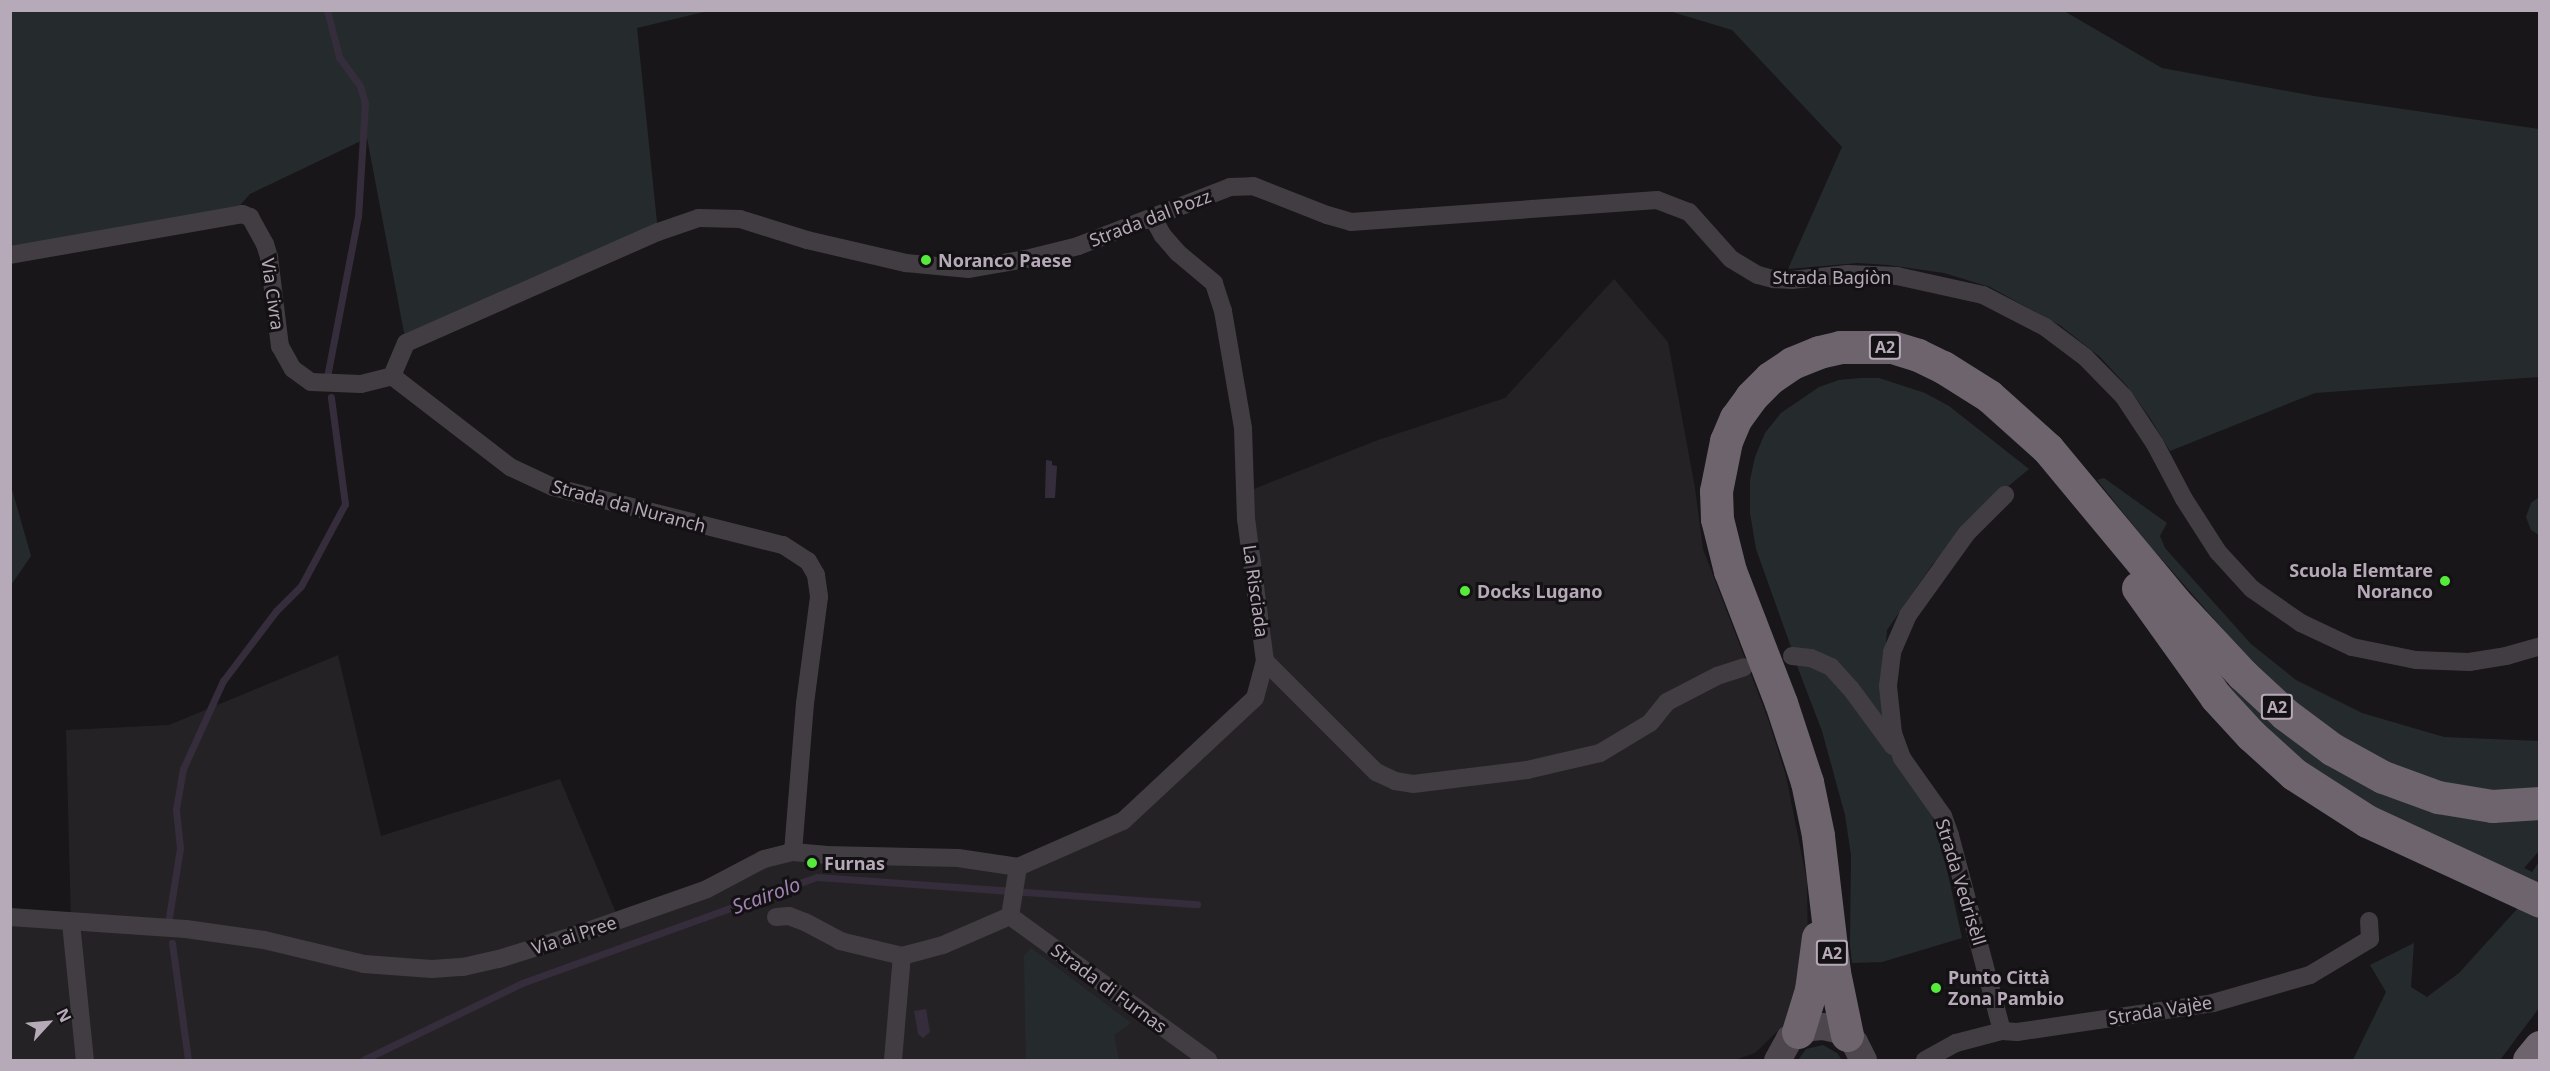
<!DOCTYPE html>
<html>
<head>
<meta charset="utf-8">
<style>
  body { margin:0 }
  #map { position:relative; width:2550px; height:1071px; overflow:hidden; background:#181618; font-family:"Noto Sans",sans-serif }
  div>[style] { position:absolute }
  .built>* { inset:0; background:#252225 }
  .green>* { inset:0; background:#252b2d }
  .water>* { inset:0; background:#362d3c }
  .stream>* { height:7px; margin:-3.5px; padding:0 3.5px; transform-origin:3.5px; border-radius:3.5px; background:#362d3c }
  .minor>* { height:18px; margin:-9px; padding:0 9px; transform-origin:9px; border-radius:9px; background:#423d42 }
  .secondary>* { height:27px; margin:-13.5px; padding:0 13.5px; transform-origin:13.5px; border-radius:13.5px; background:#4d464d }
  .motorway>* { height:33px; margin:-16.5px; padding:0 16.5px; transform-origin:16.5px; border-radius:16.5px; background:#6d646e }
  .dots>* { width:16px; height:16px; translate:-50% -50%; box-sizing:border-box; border:3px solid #131113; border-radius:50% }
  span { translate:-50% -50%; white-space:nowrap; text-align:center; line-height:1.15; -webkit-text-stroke:6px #131113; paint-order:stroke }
  .shield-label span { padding:2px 4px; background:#131113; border:2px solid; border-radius:4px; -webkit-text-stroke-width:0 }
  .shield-label { font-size:16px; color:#b6a9b8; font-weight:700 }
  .street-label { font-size:18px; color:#b6a9b8 }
  .poi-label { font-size:18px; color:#b6a9b8; font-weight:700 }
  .left { translate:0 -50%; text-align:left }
  .right { translate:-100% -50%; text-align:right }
  .water-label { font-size:20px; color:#a182b1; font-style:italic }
  .frame { position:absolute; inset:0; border:12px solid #b6a9b8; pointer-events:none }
  .north { position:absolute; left:18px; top:993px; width:60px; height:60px; -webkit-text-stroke:4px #131113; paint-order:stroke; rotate:64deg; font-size:16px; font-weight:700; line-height:24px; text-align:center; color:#b6a9b8 }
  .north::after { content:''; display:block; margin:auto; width:21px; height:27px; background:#b6a9b8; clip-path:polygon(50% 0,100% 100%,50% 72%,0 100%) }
</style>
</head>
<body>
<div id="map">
  <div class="built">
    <i style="clip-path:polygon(1614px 279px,1668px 342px,1695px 488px,1703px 549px,1768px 719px,1786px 776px,1807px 881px,1808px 950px,1785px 1024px,1755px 1053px,1735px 1060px,11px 1060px,10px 917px,71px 922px,66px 730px,169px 725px,338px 655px,381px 836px,560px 779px,619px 920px,793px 852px,1019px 867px,1123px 821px,1255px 698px,1265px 661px,1246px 492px,1378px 440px,1505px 398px)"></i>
  </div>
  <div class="green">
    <i style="clip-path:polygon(11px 11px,708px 11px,637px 28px,658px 232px,406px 343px,367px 138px,250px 194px,233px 213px,11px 255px)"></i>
    <i style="clip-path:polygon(1669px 11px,2064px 11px,2162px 68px,2314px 96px,2539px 129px,2539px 377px,2315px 393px,2170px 451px,2150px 418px,2127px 386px,2100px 357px,2061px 326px,1990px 287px,1944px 273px,1888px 265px,1858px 263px,1788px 269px,1842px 147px,1732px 30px)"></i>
    <i style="clip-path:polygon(1860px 378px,1879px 378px,1925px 393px,1949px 406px,2029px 469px,1982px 508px,1932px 565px,1887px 630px,1883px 685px,1888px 727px,1845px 670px,1791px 647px,1756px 549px,1750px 513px,1750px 480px,1755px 457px,1765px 433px,1781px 413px,1819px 387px,1839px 380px)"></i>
    <i style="clip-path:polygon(2104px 478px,2167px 523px,2160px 536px,2165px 548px,2251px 644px,2296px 680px,2362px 713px,2444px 737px,2539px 741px,2539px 789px,2493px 791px,2468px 788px,2413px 774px,2353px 744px,2301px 707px,2250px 660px,2150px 546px,2097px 480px)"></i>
    <i style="clip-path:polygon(11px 486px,31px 556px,11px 585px,10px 585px)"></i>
    <i style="clip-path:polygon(2539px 497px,2539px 535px,2531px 530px,2526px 517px,2531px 503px)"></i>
    <i style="clip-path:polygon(1796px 663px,1815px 667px,1838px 682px,1928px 803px,1942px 847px,1962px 938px,1882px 962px,1852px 963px,1850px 945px,1851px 855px,1845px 815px,1822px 731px)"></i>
    <i style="clip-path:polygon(2230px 684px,2265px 717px,2539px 816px,2539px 851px,2524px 868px,2532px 872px,2539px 862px,2539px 886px,2401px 826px,2297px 760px,2227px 687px)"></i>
    <i style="clip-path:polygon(2518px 908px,2539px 918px,2539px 1008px,2500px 1060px,2353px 1060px,2386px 992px,2370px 965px,2414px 943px,2411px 987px,2427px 997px,2459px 973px)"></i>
    <i style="clip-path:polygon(1031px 948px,1131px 1023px,1114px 1035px,1119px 1060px,1026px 1060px,1024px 956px)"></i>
    <i style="clip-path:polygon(1823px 1045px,1837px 1053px,1842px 1060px,1798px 1060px,1806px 1049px)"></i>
  </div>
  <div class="water">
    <i style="clip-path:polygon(1046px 460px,1052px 461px,1052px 465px,1057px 466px,1055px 498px,1045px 498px)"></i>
    <i style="clip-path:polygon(926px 1009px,930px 1032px,923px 1038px,918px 1034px,914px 1011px)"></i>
  </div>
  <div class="stream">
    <i style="left:327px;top:10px;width:49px;rotate:75.7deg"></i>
    <i style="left:339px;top:57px;width:36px;rotate:54deg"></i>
    <i style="left:360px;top:86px;width:18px;rotate:74deg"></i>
    <i style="left:365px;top:103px;width:113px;rotate:93.5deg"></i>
    <i style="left:358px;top:216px;width:159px;rotate:100.9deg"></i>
    <i style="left:169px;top:917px;width:70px;rotate:-80.9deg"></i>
    <i style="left:180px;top:848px;width:39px;rotate:-96deg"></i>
    <i style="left:176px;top:809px;width:41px;rotate:-80.1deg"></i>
    <i style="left:183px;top:769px;width:97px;rotate:-65.6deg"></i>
    <i style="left:223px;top:681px;width:88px;rotate:-52.9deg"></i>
    <i style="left:276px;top:611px;width:35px;rotate:-45deg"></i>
    <i style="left:301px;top:586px;width:93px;rotate:-61.8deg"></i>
    <i style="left:345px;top:504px;width:108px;rotate:-97.5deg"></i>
    <i style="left:172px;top:943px;width:118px;rotate:82.2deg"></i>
    <i style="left:363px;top:1060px;width:177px;rotate:-25.8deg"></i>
    <i style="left:522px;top:983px;width:313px;rotate:-19.8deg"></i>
    <i style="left:817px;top:877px;width:381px;rotate:4.1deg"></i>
  </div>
  <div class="minor">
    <i style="left:10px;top:255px;width:236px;rotate:-10deg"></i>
    <i style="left:242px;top:214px;width:9px;rotate:21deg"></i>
    <i style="left:250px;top:217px;width:31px;rotate:61deg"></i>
    <i style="left:265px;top:244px;width:14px;rotate:73deg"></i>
    <i style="left:269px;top:257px;width:90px;rotate:83deg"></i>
    <i style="left:280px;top:346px;width:26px;rotate:61deg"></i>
    <i style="left:293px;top:369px;width:22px;rotate:36deg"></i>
    <i style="left:311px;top:382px;width:50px;rotate:2.3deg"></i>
    <i style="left:361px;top:384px;width:32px;rotate:-14deg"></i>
    <i style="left:392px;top:376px;width:36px;rotate:-67deg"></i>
    <i style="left:406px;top:343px;width:275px;rotate:-23.8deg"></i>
    <i style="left:658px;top:232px;width:43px;rotate:-18.9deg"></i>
    <i style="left:699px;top:218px;width:41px;rotate:1.4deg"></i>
    <i style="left:740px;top:219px;width:70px;rotate:17.4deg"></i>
    <i style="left:807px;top:240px;width:102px;rotate:13.1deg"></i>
    <i style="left:906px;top:263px;width:63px;rotate:5.4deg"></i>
    <i style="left:969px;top:269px;width:58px;rotate:-10deg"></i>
    <i style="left:1026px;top:259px;width:54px;rotate:-14deg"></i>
    <i style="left:1078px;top:246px;width:163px;rotate:-21.2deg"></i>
    <i style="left:1230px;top:187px;width:23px;rotate:-2deg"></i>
    <i style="left:1253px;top:186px;width:79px;rotate:21.4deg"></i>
    <i style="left:1327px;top:215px;width:25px;rotate:16deg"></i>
    <i style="left:1351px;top:222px;width:307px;rotate:-4.1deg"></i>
    <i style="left:1657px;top:200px;width:34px;rotate:21deg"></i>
    <i style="left:1689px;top:212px;width:63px;rotate:48.2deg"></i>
    <i style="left:1731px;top:259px;width:31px;rotate:31deg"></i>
    <i style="left:1758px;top:275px;width:16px;rotate:15deg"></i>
    <i style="left:1773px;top:279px;width:19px;rotate:3deg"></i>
    <i style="left:1792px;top:280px;width:56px;rotate:-6.1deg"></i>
    <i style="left:1848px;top:274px;width:49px;rotate:2.3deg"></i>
    <i style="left:1897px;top:276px;width:88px;rotate:12.5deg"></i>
    <i style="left:1983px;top:295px;width:70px;rotate:27.3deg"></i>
    <i style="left:2045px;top:327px;width:50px;rotate:36.9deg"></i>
    <i style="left:2085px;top:357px;width:56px;rotate:45.7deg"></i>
    <i style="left:2124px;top:397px;width:56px;rotate:56.6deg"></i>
    <i style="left:2155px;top:444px;width:62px;rotate:62.2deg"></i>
    <i style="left:2184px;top:499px;width:63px;rotate:57.3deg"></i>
    <i style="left:2218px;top:552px;width:50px;rotate:47.4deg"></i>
    <i style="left:2252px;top:589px;width:60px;rotate:34.8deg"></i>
    <i style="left:2301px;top:623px;width:56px;rotate:25.2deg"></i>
    <i style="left:2352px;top:647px;width:65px;rotate:11.5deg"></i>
    <i style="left:2416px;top:660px;width:53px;rotate:2.2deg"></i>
    <i style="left:2469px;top:662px;width:37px;rotate:-9deg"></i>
    <i style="left:2506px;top:656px;width:35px;rotate:-16deg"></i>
    <i style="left:392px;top:376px;width:149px;rotate:37.6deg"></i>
    <i style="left:510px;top:467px;width:47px;rotate:24.9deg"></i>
    <i style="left:553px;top:487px;width:237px;rotate:14.2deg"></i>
    <i style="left:783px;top:545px;width:30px;rotate:33deg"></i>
    <i style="left:808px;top:561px;width:16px;rotate:60deg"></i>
    <i style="left:816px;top:575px;width:22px;rotate:82deg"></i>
    <i style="left:819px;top:597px;width:107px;rotate:97.5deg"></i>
    <i style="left:805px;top:703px;width:149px;rotate:94.6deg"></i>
    <i style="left:1792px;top:656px;width:19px;rotate:6deg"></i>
    <i style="left:1811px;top:658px;width:22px;rotate:24deg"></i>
    <i style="left:1831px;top:667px;width:30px;rotate:48deg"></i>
    <i style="left:1851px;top:689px;width:71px;rotate:53.6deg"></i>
    <i style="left:1265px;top:661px;width:157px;rotate:45deg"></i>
    <i style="left:1376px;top:772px;width:21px;rotate:25deg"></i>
    <i style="left:1395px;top:781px;width:18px;rotate:9deg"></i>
    <i style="left:1413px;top:784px;width:115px;rotate:-7deg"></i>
    <i style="left:1527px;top:770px;width:75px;rotate:-13.1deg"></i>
    <i style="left:1600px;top:753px;width:58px;rotate:-31deg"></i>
    <i style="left:1650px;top:723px;width:27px;rotate:-51deg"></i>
    <i style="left:1667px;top:702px;width:56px;rotate:-27.5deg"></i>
    <i style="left:1717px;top:676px;width:28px;rotate:-18deg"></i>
    <i style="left:1018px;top:867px;width:115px;rotate:-23.7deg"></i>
    <i style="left:1123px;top:821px;width:180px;rotate:-43deg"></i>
    <i style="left:1255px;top:698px;width:38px;rotate:-75deg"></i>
    <i style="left:1265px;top:661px;width:143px;rotate:-97.6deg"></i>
    <i style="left:1246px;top:519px;width:91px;rotate:-91.9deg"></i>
    <i style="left:1243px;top:428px;width:119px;rotate:-99.7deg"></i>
    <i style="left:1223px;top:311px;width:29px;rotate:-108deg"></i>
    <i style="left:1214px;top:283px;width:47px;rotate:-140.2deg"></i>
    <i style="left:1178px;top:253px;width:23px;rotate:-131deg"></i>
    <i style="left:1163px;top:236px;width:21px;rotate:-119deg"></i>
    <i style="left:1010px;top:916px;width:245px;rotate:36deg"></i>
    <i style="left:1010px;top:916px;width:50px;rotate:-80.7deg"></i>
    <i style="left:10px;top:917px;width:176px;rotate:3.9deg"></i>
    <i style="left:186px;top:929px;width:79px;rotate:8deg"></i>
    <i style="left:264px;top:940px;width:103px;rotate:13.5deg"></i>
    <i style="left:364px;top:964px;width:68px;rotate:4.2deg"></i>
    <i style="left:432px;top:969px;width:31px;rotate:-4deg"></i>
    <i style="left:463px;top:967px;width:37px;rotate:-13deg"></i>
    <i style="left:499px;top:959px;width:90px;rotate:-17.4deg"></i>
    <i style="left:585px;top:932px;width:129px;rotate:-19.4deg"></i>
    <i style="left:707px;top:889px;width:64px;rotate:-27.8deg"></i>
    <i style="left:764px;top:859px;width:30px;rotate:-14deg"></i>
    <i style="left:793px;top:852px;width:32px;rotate:5deg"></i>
    <i style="left:825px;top:855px;width:133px;rotate:1.3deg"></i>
    <i style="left:958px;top:858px;width:61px;rotate:8.5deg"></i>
    <i style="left:776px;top:917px;width:13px;rotate:-4deg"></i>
    <i style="left:789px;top:916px;width:17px;rotate:21deg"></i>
    <i style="left:805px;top:922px;width:40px;rotate:28deg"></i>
    <i style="left:840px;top:941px;width:64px;rotate:13.6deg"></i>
    <i style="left:902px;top:956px;width:42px;rotate:-15deg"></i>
    <i style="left:943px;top:945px;width:73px;rotate:-23.4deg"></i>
    <i style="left:71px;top:923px;width:138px;rotate:84.2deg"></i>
    <i style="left:2002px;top:1031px;width:203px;rotate:-104.9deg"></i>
    <i style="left:1950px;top:835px;width:20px;rotate:-110deg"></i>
    <i style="left:1943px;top:816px;width:71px;rotate:-125.3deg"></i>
    <i style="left:1902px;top:758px;width:27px;rotate:-110deg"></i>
    <i style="left:1893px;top:733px;width:47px;rotate:-96.1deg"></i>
    <i style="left:1888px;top:686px;width:34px;rotate:-83deg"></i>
    <i style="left:1892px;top:652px;width:40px;rotate:-66.6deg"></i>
    <i style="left:1908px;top:615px;width:101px;rotate:-54.3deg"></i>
    <i style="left:1967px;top:533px;width:54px;rotate:-45deg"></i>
    <i style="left:893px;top:1060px;width:104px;rotate:-85.1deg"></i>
    <i style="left:1925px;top:1060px;width:35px;rotate:-29deg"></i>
    <i style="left:1956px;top:1043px;width:48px;rotate:-14.6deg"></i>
    <i style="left:2002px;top:1031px;width:15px;rotate:4deg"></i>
    <i style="left:2017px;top:1032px;width:198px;rotate:-8.4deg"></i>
    <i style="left:2213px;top:1003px;width:101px;rotate:-16.1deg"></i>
    <i style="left:2310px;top:975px;width:70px;rotate:-31deg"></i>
    <i style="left:2370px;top:939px;width:18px;rotate:-93deg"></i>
  </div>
  <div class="secondary">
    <i style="left:1777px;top:1060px;width:25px;rotate:-61deg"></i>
    <i style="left:1789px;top:1038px;width:24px;rotate:-28deg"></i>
    <i style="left:1810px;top:1027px;width:13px;rotate:-4deg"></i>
    <i style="left:1823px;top:1026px;width:13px;rotate:13deg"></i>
    <i style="left:1836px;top:1029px;width:13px;rotate:29deg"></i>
    <i style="left:1847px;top:1035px;width:10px;rotate:45deg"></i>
    <i style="left:1854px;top:1042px;width:20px;rotate:63deg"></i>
  </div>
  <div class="motorway">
    <i style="left:2138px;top:588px;width:134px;rotate:54.4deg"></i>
    <i style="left:2216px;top:697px;width:52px;rotate:47.4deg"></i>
    <i style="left:2251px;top:735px;width:58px;rotate:42.2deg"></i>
    <i style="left:2294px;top:774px;width:87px;rotate:32.8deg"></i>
    <i style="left:2367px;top:821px;width:191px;rotate:24.8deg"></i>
    <i style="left:1798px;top:1032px;width:44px;rotate:-72.8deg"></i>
    <i style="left:1811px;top:990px;width:53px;rotate:-82.5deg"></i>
    <i style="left:1847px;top:1035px;width:64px;rotate:-101.7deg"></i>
    <i style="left:1834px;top:972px;width:138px;rotate:-96.7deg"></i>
    <i style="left:1818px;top:835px;width:54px;rotate:-101.7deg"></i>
    <i style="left:1807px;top:782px;width:83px;rotate:-108.2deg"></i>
    <i style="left:1781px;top:703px;width:142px;rotate:-111.1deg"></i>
    <i style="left:1730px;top:571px;width:54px;rotate:-104deg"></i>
    <i style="left:1717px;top:519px;width:28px;rotate:-92deg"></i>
    <i style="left:1716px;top:491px;width:51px;rotate:-78.7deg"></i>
    <i style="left:1726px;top:441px;width:25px;rotate:-67deg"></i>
    <i style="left:1736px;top:418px;width:26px;rotate:-54deg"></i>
    <i style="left:1751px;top:397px;width:27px;rotate:-45deg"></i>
    <i style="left:1770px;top:378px;width:27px;rotate:-34deg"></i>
    <i style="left:1792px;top:363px;width:29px;rotate:-22deg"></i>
    <i style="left:1819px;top:352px;width:22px;rotate:-13deg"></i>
    <i style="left:1840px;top:347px;width:52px"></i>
    <i style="left:1892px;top:347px;width:27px;rotate:17deg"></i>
    <i style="left:1918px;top:355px;width:28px;rotate:26deg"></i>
    <i style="left:1943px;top:367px;width:54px;rotate:32.2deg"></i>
    <i style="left:1989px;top:396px;width:79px;rotate:41.9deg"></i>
    <i style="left:2048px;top:449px;width:197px;rotate:50.3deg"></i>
    <i style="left:2174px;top:601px;width:100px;rotate:47deg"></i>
    <i style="left:2242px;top:674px;width:59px;rotate:42.9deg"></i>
    <i style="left:2285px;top:714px;width:59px;rotate:36.7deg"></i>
    <i style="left:2332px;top:749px;width:58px;rotate:28.8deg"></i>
    <i style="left:2383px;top:777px;width:59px;rotate:20deg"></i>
    <i style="left:2438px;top:797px;width:55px;rotate:9.5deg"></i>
    <i style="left:2492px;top:806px;width:48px;rotate:-3.6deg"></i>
    <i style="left:2529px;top:1060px;width:17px;rotate:-50deg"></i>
  </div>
  <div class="dots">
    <i style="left:926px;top:260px;background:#56ea3c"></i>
    <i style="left:2445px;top:581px;background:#56ea3c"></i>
    <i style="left:1465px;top:591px;background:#56ea3c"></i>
    <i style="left:812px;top:863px;background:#56ea3c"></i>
    <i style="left:1936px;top:988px;background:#56ea3c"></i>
  </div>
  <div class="shield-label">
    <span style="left:1885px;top:347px">A2</span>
    <span style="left:2277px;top:707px">A2</span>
    <span style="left:1832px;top:953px">A2</span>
  </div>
  <div class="street-label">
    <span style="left:1150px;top:218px;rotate:-21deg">Strada dal Pozz</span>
    <span style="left:1832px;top:277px">Strada Bagiòn</span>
    <span style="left:273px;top:294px;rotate:82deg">Via Civra</span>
    <span style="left:629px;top:506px;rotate:15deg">Strada da Nuranch</span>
    <span style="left:1256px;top:591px;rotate:82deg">La Risciada</span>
    <span style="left:1961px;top:882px;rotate:73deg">Strada Vedrisèll</span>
    <span style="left:574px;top:935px;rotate:-18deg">Via ai Pree</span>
    <span style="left:1109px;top:988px;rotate:36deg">Strada di Furnas</span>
    <span style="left:2160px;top:1010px;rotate:-9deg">Strada Vajèe</span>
  </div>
  <div class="poi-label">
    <span class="left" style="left:938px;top:260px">Noranco Paese</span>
    <span class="right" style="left:2433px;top:581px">Scuola Elemtare<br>Noranco</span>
    <span class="left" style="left:1477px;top:591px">Docks Lugano</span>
    <span class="left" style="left:824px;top:863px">Furnas</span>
    <span class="left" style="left:1948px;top:988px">Punto Città<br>Zona Pambio</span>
  </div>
  <div class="water-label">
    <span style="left:766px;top:895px;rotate:-20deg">Scairolo</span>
  </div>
  <div class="frame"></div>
  <div class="north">N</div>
</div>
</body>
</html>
